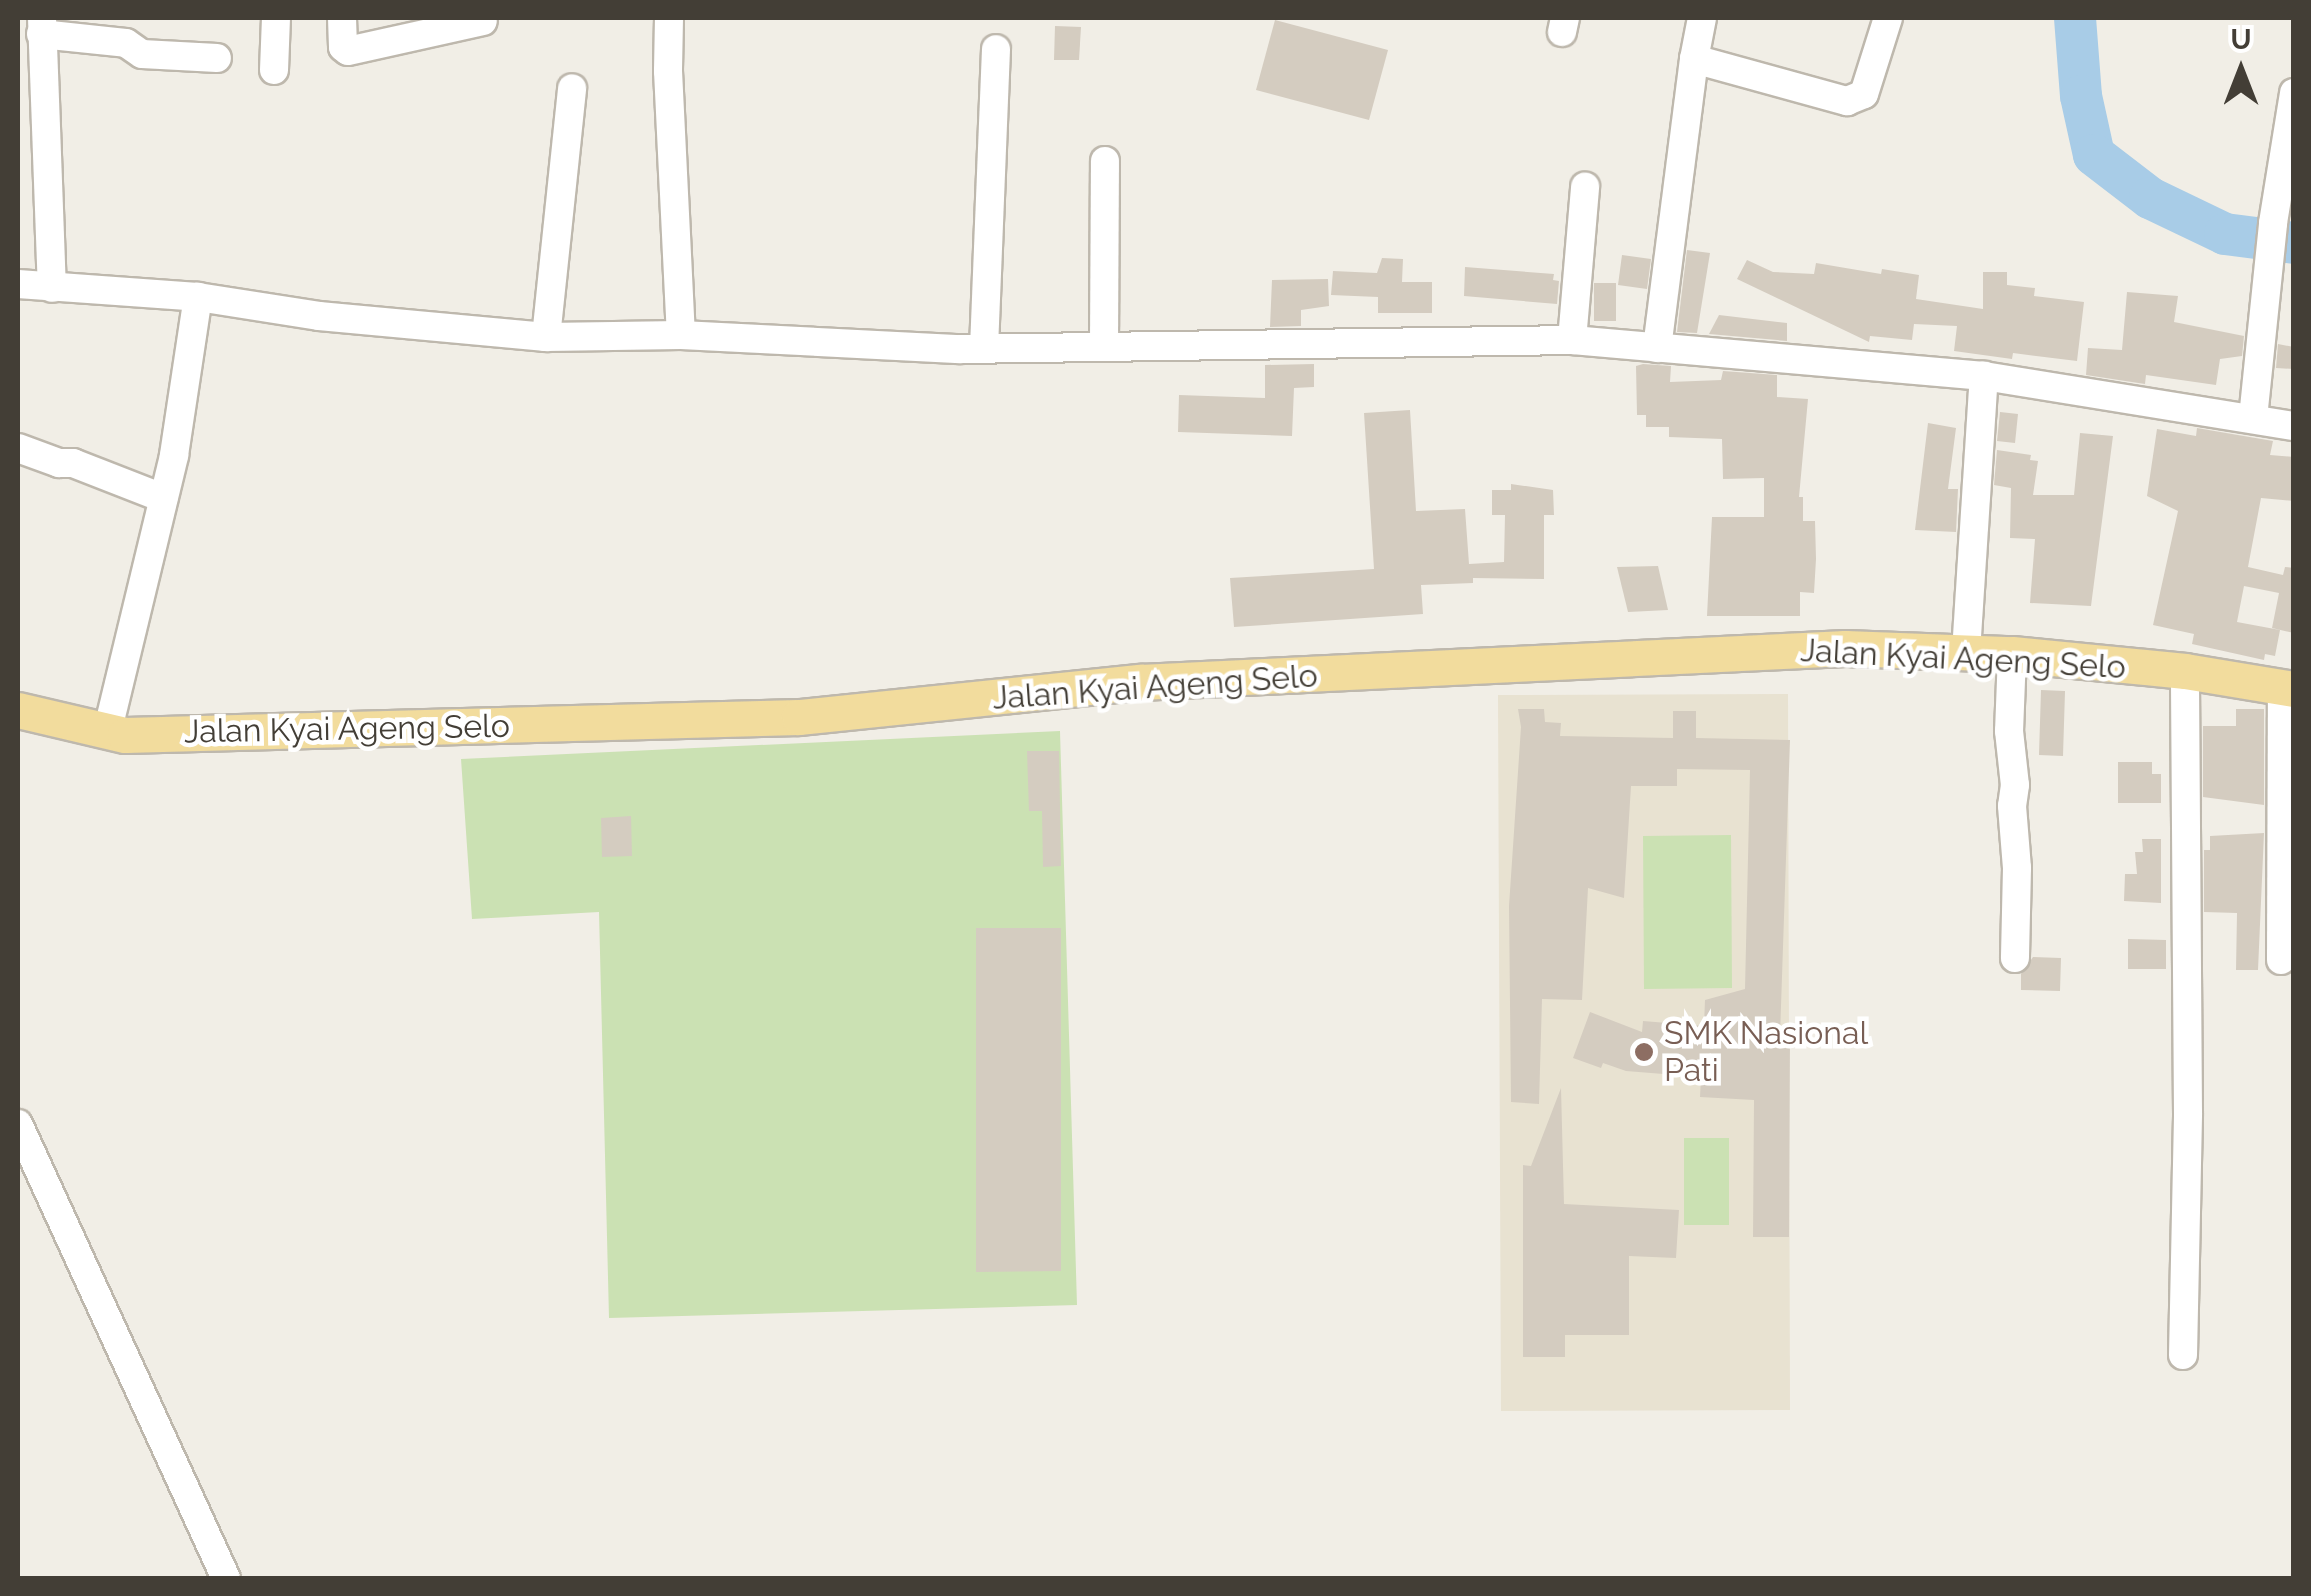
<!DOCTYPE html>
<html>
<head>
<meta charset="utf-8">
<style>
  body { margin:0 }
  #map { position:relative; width:2311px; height:1596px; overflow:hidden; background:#f1eee6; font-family:Raleway,sans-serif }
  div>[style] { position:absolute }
  .education>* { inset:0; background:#e8e2d1 }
  .green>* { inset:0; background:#cbe1b3 }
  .river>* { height:42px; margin:-21px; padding:0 21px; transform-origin:21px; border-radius:21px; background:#a8cce7 }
  .building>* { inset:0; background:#d4ccc0 }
  .roads { filter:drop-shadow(2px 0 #beb8ad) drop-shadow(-2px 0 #beb8ad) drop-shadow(0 2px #beb8ad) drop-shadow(0 -2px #beb8ad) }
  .minor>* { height:28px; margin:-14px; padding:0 14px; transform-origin:14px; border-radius:14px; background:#fff }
  .major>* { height:35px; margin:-17.5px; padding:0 17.5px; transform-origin:17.5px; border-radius:17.5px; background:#f2dc9d }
  .dots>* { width:28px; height:28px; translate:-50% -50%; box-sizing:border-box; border:5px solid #fff; border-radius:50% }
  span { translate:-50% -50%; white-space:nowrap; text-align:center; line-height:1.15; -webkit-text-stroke:9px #fff; paint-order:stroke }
  .street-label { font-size:32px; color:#433e36 }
  .education-label { font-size:32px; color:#785e54 }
  .left { translate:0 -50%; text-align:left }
  .frame { position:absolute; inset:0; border:20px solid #433e36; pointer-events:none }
  .north { position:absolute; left:2191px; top:20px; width:100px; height:100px; -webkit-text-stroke:8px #fff; paint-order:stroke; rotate:0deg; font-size:28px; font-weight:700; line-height:40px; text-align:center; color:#433e36 }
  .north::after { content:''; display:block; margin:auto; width:35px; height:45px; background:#433e36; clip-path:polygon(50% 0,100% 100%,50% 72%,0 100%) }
</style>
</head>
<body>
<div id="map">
  <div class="education">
    <i style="clip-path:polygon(1788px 694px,1790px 1410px,1501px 1411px,1498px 695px)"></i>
  </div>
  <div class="green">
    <i style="clip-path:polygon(1060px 731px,1077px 1305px,609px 1318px,599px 912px,472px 919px,461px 759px)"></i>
    <i style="clip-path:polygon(1731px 835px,1732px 988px,1644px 989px,1643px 836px)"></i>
    <i style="clip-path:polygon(1684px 1138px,1729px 1138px,1729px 1225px,1684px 1225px)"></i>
  </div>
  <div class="river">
    <i style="left:2075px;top:18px;width:78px;rotate:85.6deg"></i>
    <i style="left:2081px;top:96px;width:60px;rotate:77.6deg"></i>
    <i style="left:2094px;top:155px;width:71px;rotate:37.5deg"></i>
    <i style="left:2150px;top:198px;width:83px;rotate:25.6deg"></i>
    <i style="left:2225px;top:234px;width:70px;rotate:7.4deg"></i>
  </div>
  <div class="building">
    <i style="clip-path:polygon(1275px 20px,1388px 50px,1369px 120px,1256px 90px)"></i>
    <i style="clip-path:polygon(1055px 26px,1081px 27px,1079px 60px,1054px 60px)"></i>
    <i style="clip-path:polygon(1687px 250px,1710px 253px,1697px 333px,1677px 332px)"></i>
    <i style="clip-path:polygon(1622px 255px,1651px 259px,1647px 289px,1618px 285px)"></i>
    <i style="clip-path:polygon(1382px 258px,1403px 259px,1402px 282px,1432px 282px,1432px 313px,1378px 313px,1378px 297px,1331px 295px,1333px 271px,1377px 273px)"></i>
    <i style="clip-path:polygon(1747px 260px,1773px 272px,1814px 274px,1816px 263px,1881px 274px,1882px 269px,1919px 275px,1916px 299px,1983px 309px,1983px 272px,2007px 272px,2007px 285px,2035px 288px,2034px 296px,2084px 302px,2077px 361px,2013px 353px,2012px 359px,1954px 351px,1957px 326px,1914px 324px,1912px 340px,1870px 336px,1869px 342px,1737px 279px)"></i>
    <i style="clip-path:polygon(1465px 267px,1554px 274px,1553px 280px,1559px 281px,1557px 304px,1464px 296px)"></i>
    <i style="clip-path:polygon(1328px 279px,1329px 306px,1301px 310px,1301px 326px,1270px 327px,1272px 280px)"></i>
    <i style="clip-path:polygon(1594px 283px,1616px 283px,1616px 321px,1594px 321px)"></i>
    <i style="clip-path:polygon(2127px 292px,2178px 296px,2174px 322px,2244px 336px,2242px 356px,2220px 359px,2216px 385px,2146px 375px,2145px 384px,2086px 375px,2088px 348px,2122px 350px)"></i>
    <i style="clip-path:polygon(1719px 315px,1787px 323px,1787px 341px,1709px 334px)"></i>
    <i style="clip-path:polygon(2278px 344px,2294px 347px,2294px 369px,2276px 368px)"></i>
    <i style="clip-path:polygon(1314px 364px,1314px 387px,1294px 388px,1292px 436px,1178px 432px,1179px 395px,1265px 398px,1265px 365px)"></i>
    <i style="clip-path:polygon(1643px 364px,1671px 366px,1670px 382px,1721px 380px,1723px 371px,1777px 375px,1777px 397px,1808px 399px,1799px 497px,1803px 497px,1803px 521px,1815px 521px,1816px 559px,1814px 593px,1800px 592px,1800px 616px,1707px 616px,1712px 517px,1764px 517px,1764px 478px,1723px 479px,1722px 439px,1669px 437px,1669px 427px,1646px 427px,1646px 415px,1637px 415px,1636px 366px)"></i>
    <i style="clip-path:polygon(1410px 410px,1416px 511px,1465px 509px,1469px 564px,1504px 562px,1505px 515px,1492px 515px,1492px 490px,1511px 490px,1511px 484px,1553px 490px,1554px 515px,1544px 515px,1544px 579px,1473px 578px,1473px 583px,1421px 585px,1423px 614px,1234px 627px,1230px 578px,1374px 569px,1364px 413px)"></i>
    <i style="clip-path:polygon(2000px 412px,2018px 414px,2015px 443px,1997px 441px)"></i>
    <i style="clip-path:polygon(1928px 423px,1956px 428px,1948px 489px,1958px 489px,1956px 532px,1915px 530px)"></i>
    <i style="clip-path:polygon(2197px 428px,2273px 441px,2270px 455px,2294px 457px,2294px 501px,2261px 498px,2248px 567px,2283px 575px,2285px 567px,2294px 568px,2294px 633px,2272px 628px,2279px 593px,2244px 586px,2237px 622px,2280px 630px,2275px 656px,2265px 654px,2264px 660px,2192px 644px,2194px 634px,2153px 625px,2178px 511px,2147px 496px,2157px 429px,2196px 436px)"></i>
    <i style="clip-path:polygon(2080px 433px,2113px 436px,2091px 606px,2030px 603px,2035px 539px,2010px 538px,2011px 488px,1994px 485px,1997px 450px,2031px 455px,2030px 460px,2038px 461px,2033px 495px,2074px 495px)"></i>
    <i style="clip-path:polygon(1658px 566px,1668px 610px,1628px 612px,1617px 567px)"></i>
    <i style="clip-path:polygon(2041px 690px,2065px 691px,2063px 756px,2039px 755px)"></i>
    <i style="clip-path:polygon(1518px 709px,1544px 709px,1545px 722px,1561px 723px,1560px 736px,1673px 738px,1673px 711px,1696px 711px,1696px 738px,1790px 740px,1780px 1036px,1790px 1036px,1789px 1237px,1753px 1237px,1754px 1100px,1700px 1097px,1701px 1077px,1626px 1071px,1603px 1063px,1601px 1068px,1573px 1058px,1590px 1012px,1642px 1032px,1643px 1021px,1704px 1026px,1705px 1000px,1745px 989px,1750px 770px,1677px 769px,1677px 786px,1631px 786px,1624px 898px,1588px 888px,1582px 1000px,1542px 999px,1539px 1104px,1511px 1102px,1509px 906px,1521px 727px)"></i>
    <i style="clip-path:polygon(2236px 709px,2264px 709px,2264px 805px,2203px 797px,2203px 726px,2236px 726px)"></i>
    <i style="clip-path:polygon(1027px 751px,1059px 751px,1061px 866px,1043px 867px,1042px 811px,1029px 811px)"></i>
    <i style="clip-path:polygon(2118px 762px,2152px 762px,2152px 774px,2161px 774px,2161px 803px,2118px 803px)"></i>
    <i style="clip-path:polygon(631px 816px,632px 856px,602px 857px,601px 818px)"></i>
    <i style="clip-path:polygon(2264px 833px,2258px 970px,2236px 970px,2237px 913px,2204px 912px,2204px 850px,2210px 850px,2210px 836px)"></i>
    <i style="clip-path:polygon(2142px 839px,2161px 839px,2161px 903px,2124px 901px,2125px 874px,2137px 874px,2135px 852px,2143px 852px)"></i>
    <i style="clip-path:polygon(976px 928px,1061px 928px,1061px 1271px,976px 1272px)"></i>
    <i style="clip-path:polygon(2128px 939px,2166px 940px,2166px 969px,2128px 969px)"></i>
    <i style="clip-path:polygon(2033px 957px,2061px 958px,2060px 991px,2021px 990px,2021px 974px)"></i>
    <i style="clip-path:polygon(1561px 1088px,1564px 1204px,1679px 1210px,1676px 1258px,1629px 1256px,1629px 1335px,1565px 1335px,1565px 1357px,1523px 1357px,1523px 1165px,1531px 1166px)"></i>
  </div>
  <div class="roads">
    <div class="minor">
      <i style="left:42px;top:18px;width:270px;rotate:87.9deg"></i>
      <i style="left:342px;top:18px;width:29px;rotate:88deg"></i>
      <i style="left:343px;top:47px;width:6px;rotate:39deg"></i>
      <i style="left:348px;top:51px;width:138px;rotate:-12.5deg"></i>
      <i style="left:669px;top:18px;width:53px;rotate:91.1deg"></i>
      <i style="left:668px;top:71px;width:264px;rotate:87.2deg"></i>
      <i style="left:1702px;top:18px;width:42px;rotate:101deg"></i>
      <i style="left:1694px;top:59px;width:159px;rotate:15.4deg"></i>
      <i style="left:1847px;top:101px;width:18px;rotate:-22deg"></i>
      <i style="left:1864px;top:94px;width:80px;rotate:-72.5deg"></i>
      <i style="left:1562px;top:32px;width:14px;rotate:-78deg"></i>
      <i style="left:41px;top:34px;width:85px;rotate:6deg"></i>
      <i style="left:126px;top:43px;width:19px;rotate:35deg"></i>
      <i style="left:142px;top:54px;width:75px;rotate:3.1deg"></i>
      <i style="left:274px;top:70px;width:52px;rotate:-87.8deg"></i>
      <i style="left:18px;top:284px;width:180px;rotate:4.1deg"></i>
      <i style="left:198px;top:297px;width:122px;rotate:8.9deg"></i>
      <i style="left:319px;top:316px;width:228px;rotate:5.3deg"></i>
      <i style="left:546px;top:337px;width:135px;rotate:-0.8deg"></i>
      <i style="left:681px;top:335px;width:280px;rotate:2.9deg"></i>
      <i style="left:961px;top:349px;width:611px;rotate:-0.84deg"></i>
      <i style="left:1572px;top:340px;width:414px;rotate:5deg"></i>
      <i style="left:1984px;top:376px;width:314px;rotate:9.2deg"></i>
      <i style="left:546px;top:337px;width:250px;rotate:-84deg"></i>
      <i style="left:1572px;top:340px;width:154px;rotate:-85.1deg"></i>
      <i style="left:1104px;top:346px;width:185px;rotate:-89.7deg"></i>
      <i style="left:984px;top:348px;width:299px;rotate:-87.7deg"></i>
      <i style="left:1657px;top:348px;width:291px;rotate:-82.7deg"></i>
      <i style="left:2253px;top:418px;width:196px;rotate:-84.1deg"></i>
      <i style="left:2273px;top:223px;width:132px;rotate:-80.8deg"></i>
      <i style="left:18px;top:448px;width:44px;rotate:20.1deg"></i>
      <i style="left:59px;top:463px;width:14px"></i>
      <i style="left:73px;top:463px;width:97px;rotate:21.3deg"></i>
      <i style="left:1966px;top:652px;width:277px;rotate:-86.3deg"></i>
      <i style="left:2012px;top:654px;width:77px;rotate:92.2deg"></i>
      <i style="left:2009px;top:731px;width:54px;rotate:83.7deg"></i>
      <i style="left:2015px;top:785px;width:21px;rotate:98deg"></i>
      <i style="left:2012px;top:806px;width:62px;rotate:85.4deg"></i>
      <i style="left:2017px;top:868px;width:90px;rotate:91.3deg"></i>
      <i style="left:107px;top:733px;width:286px;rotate:-76.4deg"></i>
      <i style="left:174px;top:455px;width:160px;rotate:-81.4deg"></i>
      <i style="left:2281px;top:960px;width:274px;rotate:-89.8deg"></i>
      <i style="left:18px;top:1124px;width:499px;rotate:65.4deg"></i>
      <i style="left:2183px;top:1355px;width:242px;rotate:-88.8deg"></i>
      <i style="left:2188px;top:1113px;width:442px;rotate:-90.4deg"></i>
    </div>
    <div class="major">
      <i style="left:18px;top:710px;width:110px;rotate:13.2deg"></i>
      <i style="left:125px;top:735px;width:674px;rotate:-1.53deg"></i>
      <i style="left:799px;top:717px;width:343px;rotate:-5.9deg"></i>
      <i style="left:1140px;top:682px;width:706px;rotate:-2.76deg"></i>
      <i style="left:1845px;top:648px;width:167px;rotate:2.1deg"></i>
      <i style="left:2012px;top:654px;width:174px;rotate:5.6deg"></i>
      <i style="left:2185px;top:671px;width:110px;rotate:9.4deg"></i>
    </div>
  </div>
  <div class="dots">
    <i style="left:1644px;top:1052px;background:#8d6e63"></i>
  </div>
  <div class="street-label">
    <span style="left:1963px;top:659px;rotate:3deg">Jalan Kyai Ageng Selo</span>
    <span style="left:1155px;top:687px;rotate:-4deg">Jalan Kyai Ageng Selo</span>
    <span style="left:347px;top:729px;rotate:-1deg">Jalan Kyai Ageng Selo</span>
  </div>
  <div class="education-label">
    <span class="left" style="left:1664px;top:1052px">SMK Nasional<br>Pati</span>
  </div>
  <div class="frame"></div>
  <div class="north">U</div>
</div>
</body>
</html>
